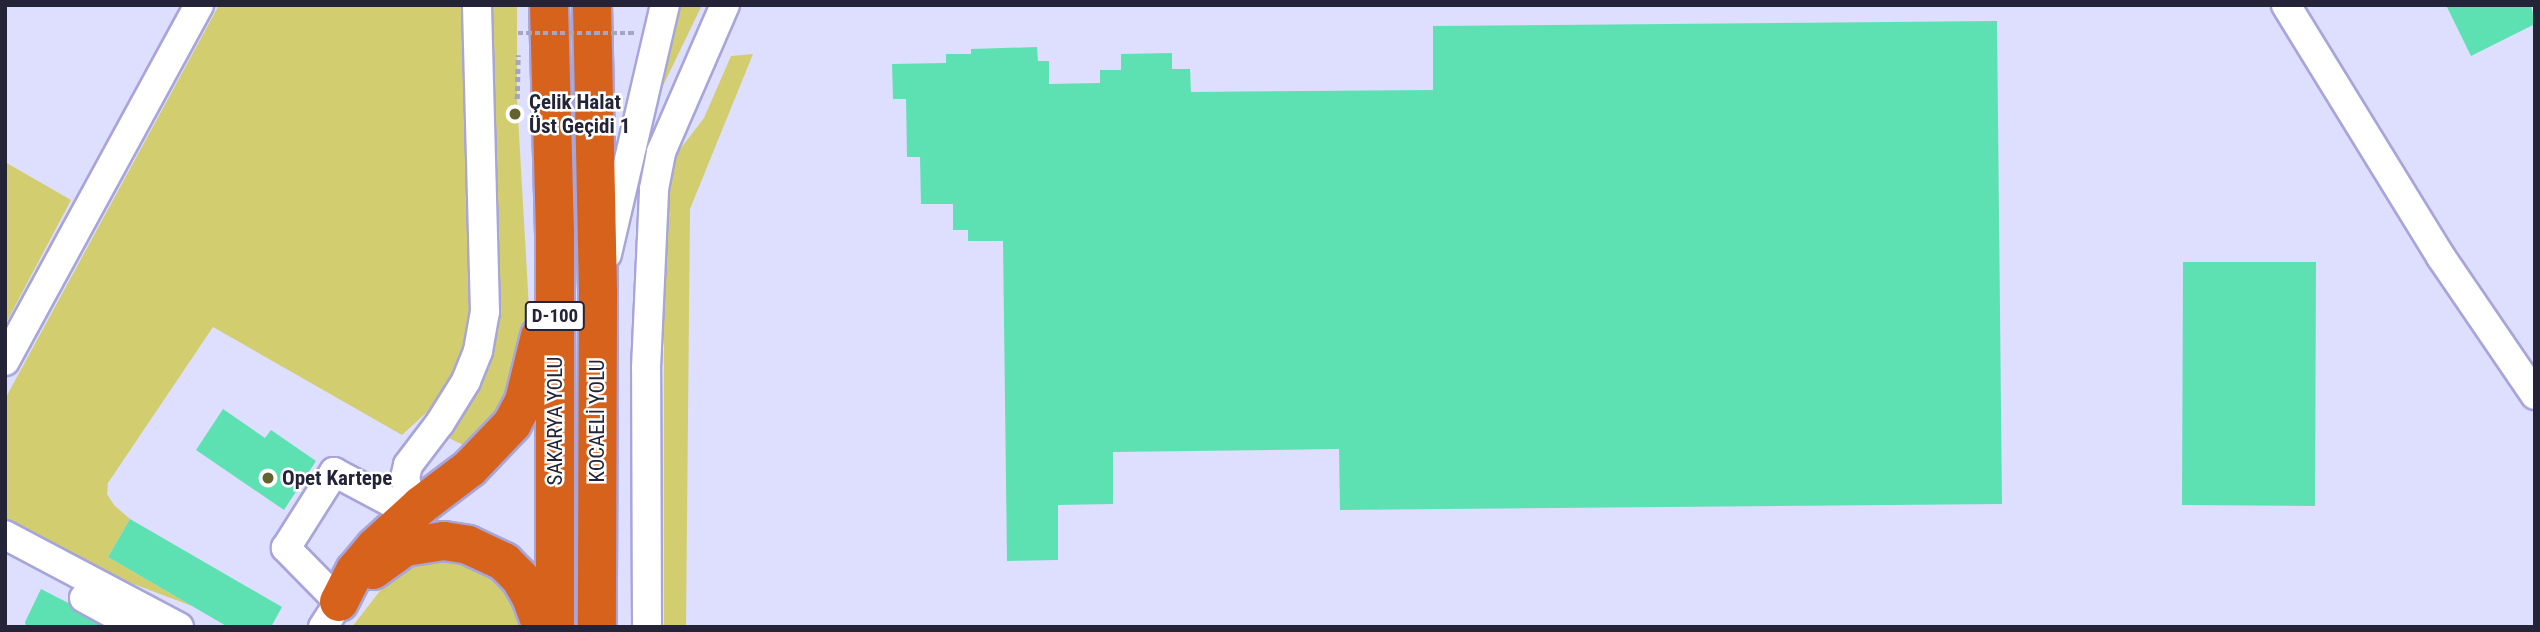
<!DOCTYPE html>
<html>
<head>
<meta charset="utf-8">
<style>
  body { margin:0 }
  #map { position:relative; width:2540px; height:632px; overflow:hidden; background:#dedeff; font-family:"Roboto Condensed",sans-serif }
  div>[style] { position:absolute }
  .green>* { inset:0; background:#d2ce6f }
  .building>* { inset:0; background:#5ee1b2 }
  .path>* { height:4.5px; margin-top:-2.25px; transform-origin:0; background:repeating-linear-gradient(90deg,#a5a4c1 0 5px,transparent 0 8.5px) }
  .roads { filter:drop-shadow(2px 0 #a7a5d9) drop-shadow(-2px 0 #a7a5d9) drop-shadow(0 2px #a7a5d9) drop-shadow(0 -2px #a7a5d9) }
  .minor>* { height:28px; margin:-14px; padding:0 14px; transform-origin:14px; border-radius:14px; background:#fff }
  .highway>* { height:38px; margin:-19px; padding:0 19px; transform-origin:19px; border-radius:19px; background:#d6621c }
  .path-bridge>* { height:4.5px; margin-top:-2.25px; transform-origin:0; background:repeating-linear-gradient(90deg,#a5a4c1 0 5px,transparent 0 8.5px) }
  .dots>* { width:19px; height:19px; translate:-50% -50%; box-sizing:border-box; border:4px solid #fff; border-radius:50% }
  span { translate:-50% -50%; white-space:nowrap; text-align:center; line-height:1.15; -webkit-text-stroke:5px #fff; paint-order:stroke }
  .shield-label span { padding:2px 5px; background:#fff; border:2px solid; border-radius:5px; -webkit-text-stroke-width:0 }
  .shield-label { font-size:19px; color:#242337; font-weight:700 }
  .poi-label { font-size:21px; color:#242337; font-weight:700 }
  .left { translate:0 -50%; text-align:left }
  .street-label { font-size:21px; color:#242337 }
  .frame { position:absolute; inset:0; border:7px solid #242337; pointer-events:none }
</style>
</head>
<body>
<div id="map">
  <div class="green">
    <i style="clip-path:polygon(219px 5px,467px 5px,472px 328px,468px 354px,450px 385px,426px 413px,402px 435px,213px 327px,108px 483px,107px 494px,114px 505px,130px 519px,108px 557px,192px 606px,120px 579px,59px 551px,5px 519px,5px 399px)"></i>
    <i style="clip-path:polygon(487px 5px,517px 5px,517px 99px,529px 309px,527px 354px,515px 392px,473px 450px,447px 437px,482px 376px,495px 336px,500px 297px,499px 224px)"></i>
    <i style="clip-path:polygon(678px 5px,702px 5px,660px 92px)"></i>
    <i style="clip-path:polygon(753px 54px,690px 209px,686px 627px,664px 627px,664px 259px,668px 183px,677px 153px,704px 118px,731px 56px)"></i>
    <i style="clip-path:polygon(5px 162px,71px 200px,5px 325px)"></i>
    <i style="clip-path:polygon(440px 554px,488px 562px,528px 627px,352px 627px,390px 578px,413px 561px)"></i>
  </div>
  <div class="building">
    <i style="clip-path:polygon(2446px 5px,2531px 5px,2535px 24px,2471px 56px)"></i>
    <i style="clip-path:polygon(1997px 21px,2002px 504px,1340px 510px,1339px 449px,1113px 452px,1113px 504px,1058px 505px,1058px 560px,1007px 561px,1003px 241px,968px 241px,968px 230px,953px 230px,953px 204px,921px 204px,920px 157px,907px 157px,906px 99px,893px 99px,892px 64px,946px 63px,946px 54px,971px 54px,971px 49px,1037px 47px,1038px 61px,1049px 61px,1049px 84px,1100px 83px,1100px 70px,1121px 70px,1121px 54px,1172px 53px,1172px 69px,1190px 69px,1191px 92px,1433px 90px,1433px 26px)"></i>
    <i style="clip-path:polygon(2183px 262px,2316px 262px,2315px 506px,2182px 505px)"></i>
    <i style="clip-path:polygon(223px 409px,265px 438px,271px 430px,316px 461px,284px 510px,196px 450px)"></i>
    <i style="clip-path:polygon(130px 519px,282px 607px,271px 627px,228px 627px,108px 557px)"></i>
    <i style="clip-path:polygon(41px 589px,115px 627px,26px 627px,25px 622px)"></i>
  </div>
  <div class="path">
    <i style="left:517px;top:99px;width:44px;rotate:-88.7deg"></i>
  </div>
  <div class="roads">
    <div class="minor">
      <i style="left:2286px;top:5px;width:296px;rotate:58.4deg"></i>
      <i style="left:2441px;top:257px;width:167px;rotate:55.7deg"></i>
      <i style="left:607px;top:254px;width:256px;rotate:-76.9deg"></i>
      <i style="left:5px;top:361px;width:405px;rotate:-61.4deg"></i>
      <i style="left:420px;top:506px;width:20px;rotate:-127deg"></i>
      <i style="left:408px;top:490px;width:12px;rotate:-104deg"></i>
      <i style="left:405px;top:478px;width:13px;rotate:-77deg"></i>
      <i style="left:408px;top:465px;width:53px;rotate:-52.7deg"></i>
      <i style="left:440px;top:423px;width:49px;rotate:-58.2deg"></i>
      <i style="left:466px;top:381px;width:32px;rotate:-68deg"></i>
      <i style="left:478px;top:351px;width:40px;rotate:-80deg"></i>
      <i style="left:485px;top:312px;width:307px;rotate:-91.5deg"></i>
      <i style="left:5px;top:535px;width:197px;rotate:27.9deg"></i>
      <i style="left:84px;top:598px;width:60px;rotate:28.7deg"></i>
      <i style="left:323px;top:627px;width:30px;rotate:-57deg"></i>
      <i style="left:339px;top:602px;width:76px;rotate:-134.5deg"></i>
      <i style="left:286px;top:548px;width:90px;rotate:-57.7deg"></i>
      <i style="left:334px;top:472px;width:87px;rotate:28deg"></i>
      <i style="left:647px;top:627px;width:259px;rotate:-90.2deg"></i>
      <i style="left:646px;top:368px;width:179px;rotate:-87.4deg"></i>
      <i style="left:654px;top:189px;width:38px;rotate:-79deg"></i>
      <i style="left:661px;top:152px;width:160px;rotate:-66.5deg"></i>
    </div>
    <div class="highway">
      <i style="left:549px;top:5px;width:228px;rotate:88.5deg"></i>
      <i style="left:555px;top:233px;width:394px;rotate:90deg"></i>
      <i style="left:592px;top:5px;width:289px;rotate:88.8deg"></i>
      <i style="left:598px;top:294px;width:333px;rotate:90.2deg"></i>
      <i style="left:373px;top:570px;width:39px;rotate:-36deg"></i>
      <i style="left:405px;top:547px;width:39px;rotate:-9deg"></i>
      <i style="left:444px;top:541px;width:24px;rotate:9deg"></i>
      <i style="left:468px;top:545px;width:40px;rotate:25deg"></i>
      <i style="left:504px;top:562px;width:23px;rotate:45deg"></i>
      <i style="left:520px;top:578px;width:22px;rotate:60deg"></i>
      <i style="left:531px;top:597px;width:32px;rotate:70deg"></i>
      <i style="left:339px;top:602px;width:35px;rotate:-63deg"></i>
      <i style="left:355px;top:571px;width:31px;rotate:-50deg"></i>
      <i style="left:375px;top:547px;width:61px;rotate:-42.3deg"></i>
      <i style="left:420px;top:506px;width:63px;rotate:-37.2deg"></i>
      <i style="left:470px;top:468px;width:61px;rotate:-46.3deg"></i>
      <i style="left:512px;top:424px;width:26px;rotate:-62deg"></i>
      <i style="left:524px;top:401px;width:67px;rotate:-76.2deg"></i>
    </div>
  </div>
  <div class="path-bridge">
    <i style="left:518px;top:33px;width:118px"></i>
  </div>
  <div class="dots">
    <i style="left:515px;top:114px;background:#64622f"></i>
    <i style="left:268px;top:478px;background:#64622f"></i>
  </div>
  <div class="shield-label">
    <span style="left:555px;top:316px">D-100</span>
  </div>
  <div class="poi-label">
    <span class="left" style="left:529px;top:114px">Çelik Halat<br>Üst Geçidi 1</span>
    <span class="left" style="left:282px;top:478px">Opet Kartepe</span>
  </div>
  <div class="street-label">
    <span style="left:555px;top:421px;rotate:-90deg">SAKARYA YOLU</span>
    <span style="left:597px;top:421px;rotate:-90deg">KOCAELİ YOLU</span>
  </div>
  <div class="frame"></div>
</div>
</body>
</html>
